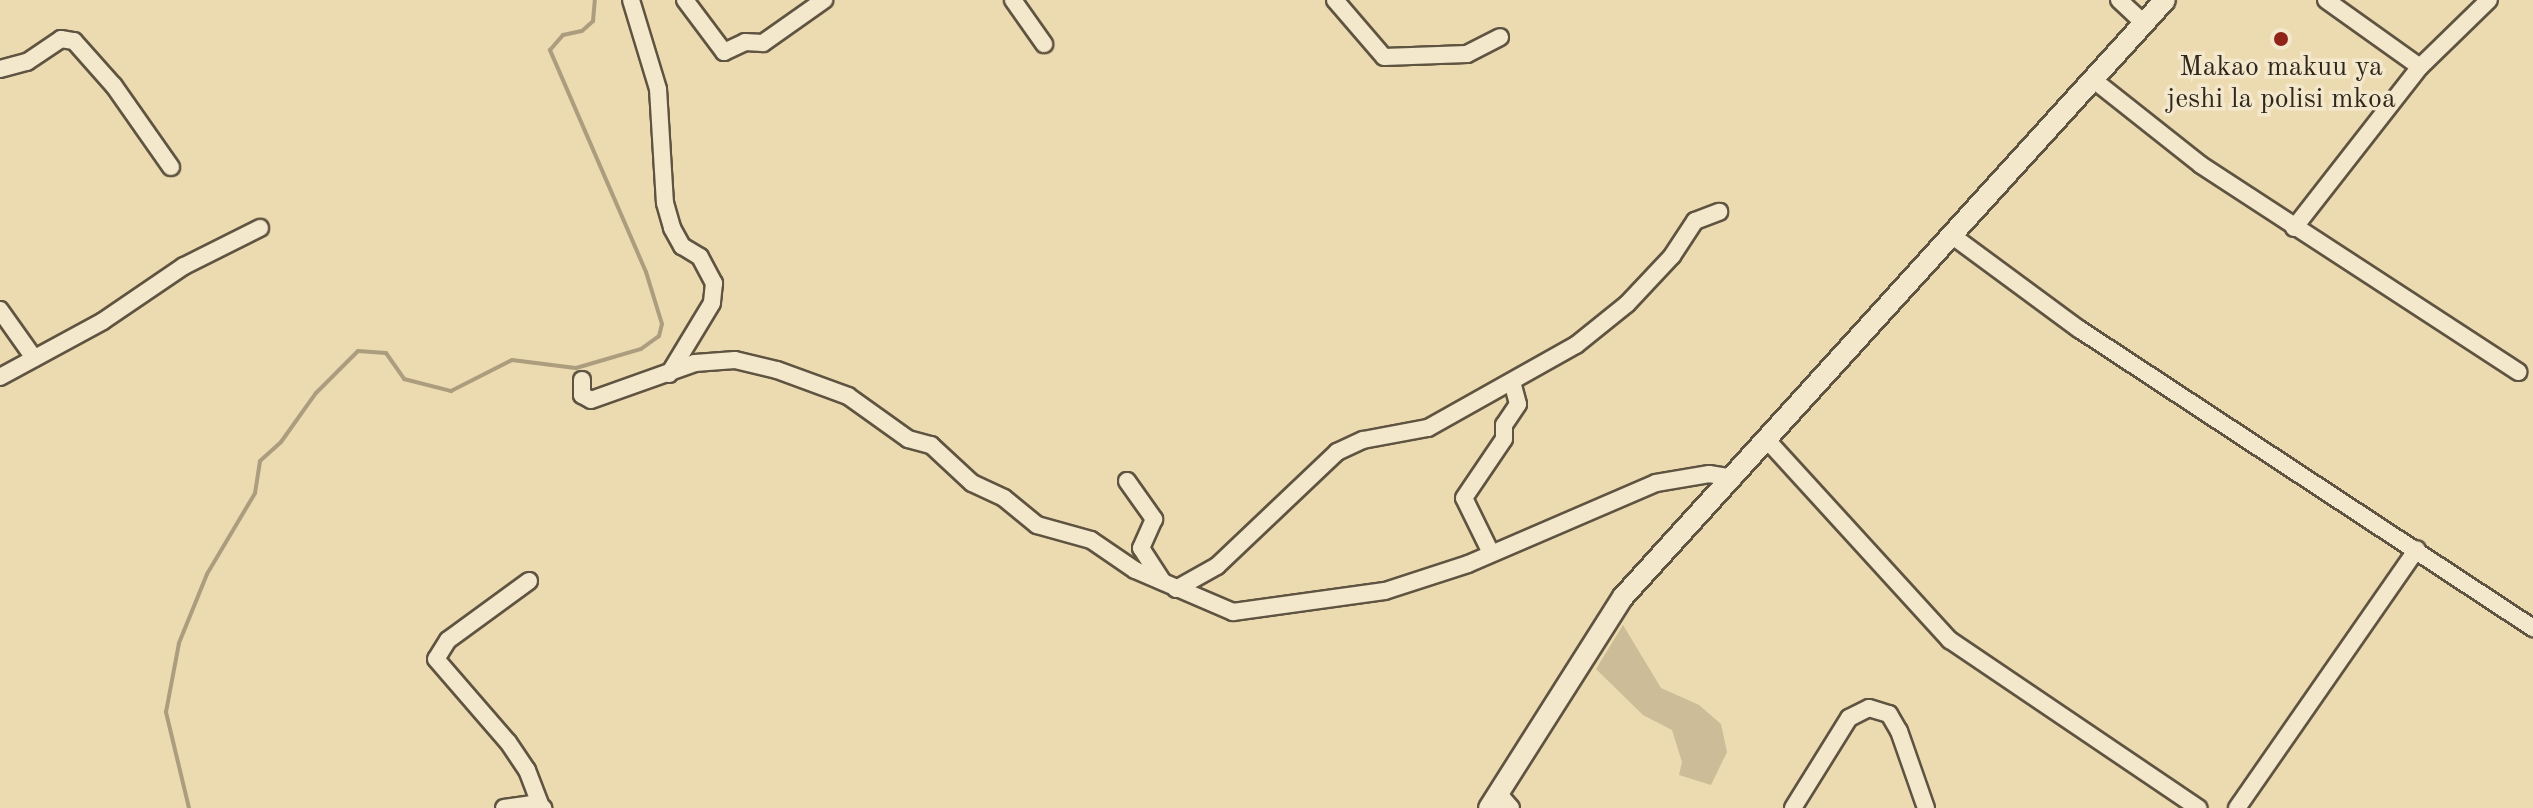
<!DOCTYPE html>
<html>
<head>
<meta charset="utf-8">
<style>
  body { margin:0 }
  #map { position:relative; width:2533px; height:808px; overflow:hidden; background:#ecdab0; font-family:"Old Standard TT",serif }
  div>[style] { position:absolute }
  .green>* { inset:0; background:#ccbc97 }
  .stream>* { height:4px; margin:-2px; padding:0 2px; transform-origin:2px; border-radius:2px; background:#ac9d7e }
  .roads { filter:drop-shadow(2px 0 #5f5441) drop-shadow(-2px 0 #5f5441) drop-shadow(0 2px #5f5441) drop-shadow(0 -2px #5f5441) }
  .minor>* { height:16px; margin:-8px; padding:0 8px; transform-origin:8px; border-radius:8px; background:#f3e7cc }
  .tertiary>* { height:20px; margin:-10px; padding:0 10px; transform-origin:10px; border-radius:10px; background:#f3e7cc }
  .dots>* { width:22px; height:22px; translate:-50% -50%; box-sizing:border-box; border:4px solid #f3e7cc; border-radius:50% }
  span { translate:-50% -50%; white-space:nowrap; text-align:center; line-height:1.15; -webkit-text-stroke:7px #f3e7cc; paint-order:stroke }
  .poi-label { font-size:28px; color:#30271c }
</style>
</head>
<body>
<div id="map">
  <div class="green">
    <i style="clip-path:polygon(1623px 625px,1661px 688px,1699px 705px,1721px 724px,1727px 752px,1711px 785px,1679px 775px,1682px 762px,1672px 730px,1643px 715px,1596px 669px)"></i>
  </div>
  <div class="stream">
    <i style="left:189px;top:808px;width:99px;rotate:-103.5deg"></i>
    <i style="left:166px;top:712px;width:70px;rotate:-79.3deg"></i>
    <i style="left:179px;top:643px;width:74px;rotate:-67.9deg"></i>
    <i style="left:207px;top:574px;width:94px;rotate:-59.3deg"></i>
    <i style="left:255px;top:493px;width:32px;rotate:-81deg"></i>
    <i style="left:260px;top:461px;width:28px;rotate:-42deg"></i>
    <i style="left:281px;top:442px;width:60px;rotate:-54.5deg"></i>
    <i style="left:316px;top:393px;width:59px;rotate:-45deg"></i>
    <i style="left:358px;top:351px;width:28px;rotate:4deg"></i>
    <i style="left:386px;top:353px;width:32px;rotate:55deg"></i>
    <i style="left:404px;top:379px;width:49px;rotate:14.3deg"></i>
    <i style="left:451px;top:391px;width:68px;rotate:-26.9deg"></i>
    <i style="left:512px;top:360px;width:64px;rotate:7.1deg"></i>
    <i style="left:576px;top:368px;width:68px;rotate:-16.3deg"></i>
    <i style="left:641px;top:349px;width:22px;rotate:-36deg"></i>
    <i style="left:659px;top:336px;width:12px;rotate:-76deg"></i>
    <i style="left:662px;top:324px;width:54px;rotate:-107.1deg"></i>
    <i style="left:646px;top:272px;width:242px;rotate:-113.4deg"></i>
    <i style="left:550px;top:50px;width:20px;rotate:-49deg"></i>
    <i style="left:563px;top:35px;width:19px;rotate:-12deg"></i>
    <i style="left:582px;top:31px;width:15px;rotate:-42deg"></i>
    <i style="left:593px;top:21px;width:21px;rotate:-85deg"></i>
  </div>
  <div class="roads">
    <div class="minor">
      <i style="left:631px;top:0;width:93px;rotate:73.1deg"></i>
      <i style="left:658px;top:89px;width:114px;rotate:86.5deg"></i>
      <i style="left:665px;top:203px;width:26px;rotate:74deg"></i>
      <i style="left:672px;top:228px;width:21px;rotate:61deg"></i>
      <i style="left:682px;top:246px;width:21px;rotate:31deg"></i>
      <i style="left:700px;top:257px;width:30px;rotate:62deg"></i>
      <i style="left:714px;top:283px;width:20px;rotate:96deg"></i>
      <i style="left:712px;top:303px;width:83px;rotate:121.2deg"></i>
      <i style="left:685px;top:0;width:65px;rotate:53.1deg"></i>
      <i style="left:724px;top:52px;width:23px;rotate:-25deg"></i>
      <i style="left:745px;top:42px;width:18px;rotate:3deg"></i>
      <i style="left:763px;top:43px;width:75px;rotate:-35.2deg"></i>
      <i style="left:1013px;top:0;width:54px;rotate:54.8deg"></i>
      <i style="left:1335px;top:0;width:75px;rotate:49.3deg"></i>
      <i style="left:1384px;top:57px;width:83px;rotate:-2.1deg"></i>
      <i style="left:1467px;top:54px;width:37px;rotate:-27deg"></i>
      <i style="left:2119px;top:0;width:34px;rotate:43deg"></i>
      <i style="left:2326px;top:0;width:115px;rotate:35.5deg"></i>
      <i style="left:2420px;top:67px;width:96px;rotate:-44.2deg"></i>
      <i style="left:0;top:69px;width:28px;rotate:-15deg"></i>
      <i style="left:27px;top:62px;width:41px;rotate:-34.1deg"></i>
      <i style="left:61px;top:39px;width:13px;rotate:9deg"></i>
      <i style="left:74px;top:41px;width:60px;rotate:48.4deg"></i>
      <i style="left:114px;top:86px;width:99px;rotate:54.9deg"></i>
      <i style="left:2095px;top:81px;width:135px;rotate:38.4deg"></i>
      <i style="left:2201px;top:165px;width:379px;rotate:33.1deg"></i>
      <i style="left:2294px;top:228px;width:204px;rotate:-52deg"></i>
      <i style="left:1954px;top:237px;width:155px;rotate:36.4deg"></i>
      <i style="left:2079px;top:329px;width:544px;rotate:33.37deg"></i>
      <i style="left:0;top:310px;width:59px;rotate:54.7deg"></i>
      <i style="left:0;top:377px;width:117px;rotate:-28.5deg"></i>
      <i style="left:103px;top:321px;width:98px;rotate:-34.2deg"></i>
      <i style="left:184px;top:266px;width:85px;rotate:-26.6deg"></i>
      <i style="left:582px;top:380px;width:15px;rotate:90deg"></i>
      <i style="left:582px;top:395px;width:10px;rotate:29deg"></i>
      <i style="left:591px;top:400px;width:110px;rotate:-19.6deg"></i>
      <i style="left:695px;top:363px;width:40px;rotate:-4.3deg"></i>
      <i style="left:735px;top:360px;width:43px;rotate:13.4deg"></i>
      <i style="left:777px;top:370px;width:76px;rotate:20.1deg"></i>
      <i style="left:848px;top:396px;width:74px;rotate:35.6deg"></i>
      <i style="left:908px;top:439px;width:24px;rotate:15deg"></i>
      <i style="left:931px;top:445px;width:56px;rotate:42.8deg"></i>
      <i style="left:972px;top:483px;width:35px;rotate:25deg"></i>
      <i style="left:1004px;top:498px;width:43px;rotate:39.3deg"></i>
      <i style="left:1037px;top:525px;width:56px;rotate:15.5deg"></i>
      <i style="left:1091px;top:540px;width:53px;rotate:34.3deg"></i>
      <i style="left:1135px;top:570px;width:107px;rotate:23.2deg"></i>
      <i style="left:1233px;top:612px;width:153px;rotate:-7.9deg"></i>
      <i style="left:1385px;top:591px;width:87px;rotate:-18deg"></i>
      <i style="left:1468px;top:564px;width:205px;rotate:-23.3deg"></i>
      <i style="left:1656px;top:483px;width:54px;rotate:-9.6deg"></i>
      <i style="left:1709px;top:474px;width:25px;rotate:9deg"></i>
      <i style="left:1768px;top:441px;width:270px;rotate:47.6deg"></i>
      <i style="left:1950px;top:640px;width:300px;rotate:34.1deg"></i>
      <i style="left:1127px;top:481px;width:47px;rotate:54.6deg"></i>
      <i style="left:1154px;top:519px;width:32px;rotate:114deg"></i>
      <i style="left:1141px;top:548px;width:40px;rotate:57.1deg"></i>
      <i style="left:1491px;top:553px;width:61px;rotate:-116.1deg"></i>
      <i style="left:1464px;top:498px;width:71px;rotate:-55.9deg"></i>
      <i style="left:1504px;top:439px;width:14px;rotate:-90deg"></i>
      <i style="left:1504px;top:425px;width:25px;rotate:-56deg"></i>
      <i style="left:1518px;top:404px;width:23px;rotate:-105deg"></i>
      <i style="left:529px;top:581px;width:100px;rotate:143.9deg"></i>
      <i style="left:448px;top:640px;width:22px;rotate:122deg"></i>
      <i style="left:436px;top:659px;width:110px;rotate:49.1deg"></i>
      <i style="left:508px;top:742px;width:34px;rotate:56deg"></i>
      <i style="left:527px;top:770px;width:40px;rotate:69deg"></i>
      <i style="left:1176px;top:589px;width:47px;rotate:-29.3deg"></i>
      <i style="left:1217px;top:566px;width:166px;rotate:-43.5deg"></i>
      <i style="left:1337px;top:452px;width:29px;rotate:-25deg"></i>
      <i style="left:1363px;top:440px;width:66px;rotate:-10.5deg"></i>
      <i style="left:1428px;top:428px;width:170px;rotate:-29.3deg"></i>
      <i style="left:1576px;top:345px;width:65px;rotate:-38.8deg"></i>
      <i style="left:1627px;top:304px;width:66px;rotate:-46.8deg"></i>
      <i style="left:1672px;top:256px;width:42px;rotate:-56.7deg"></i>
      <i style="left:1695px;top:221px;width:26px;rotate:-21deg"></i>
      <i style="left:1498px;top:793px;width:20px;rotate:49deg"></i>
      <i style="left:504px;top:808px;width:27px;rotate:-8deg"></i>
      <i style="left:531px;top:804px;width:13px;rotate:18deg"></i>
      <i style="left:1793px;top:808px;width:106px;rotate:-58.1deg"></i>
      <i style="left:1849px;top:718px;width:22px;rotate:-27deg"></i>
      <i style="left:1869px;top:708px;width:21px;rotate:17deg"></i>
      <i style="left:1889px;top:714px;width:20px;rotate:60deg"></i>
      <i style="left:1899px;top:731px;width:82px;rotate:70.7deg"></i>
      <i style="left:2237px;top:808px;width:315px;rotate:-55.2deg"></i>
    </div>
    <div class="tertiary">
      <i style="left:1489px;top:808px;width:250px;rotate:-57.6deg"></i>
      <i style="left:1623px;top:597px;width:806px;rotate:-47.76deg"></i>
    </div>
  </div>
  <div class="dots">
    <i style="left:2281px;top:39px;background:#8f2418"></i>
  </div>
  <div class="poi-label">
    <span style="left:2281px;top:84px">Makao makuu ya<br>jeshi la polisi mkoa</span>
  </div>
</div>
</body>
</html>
